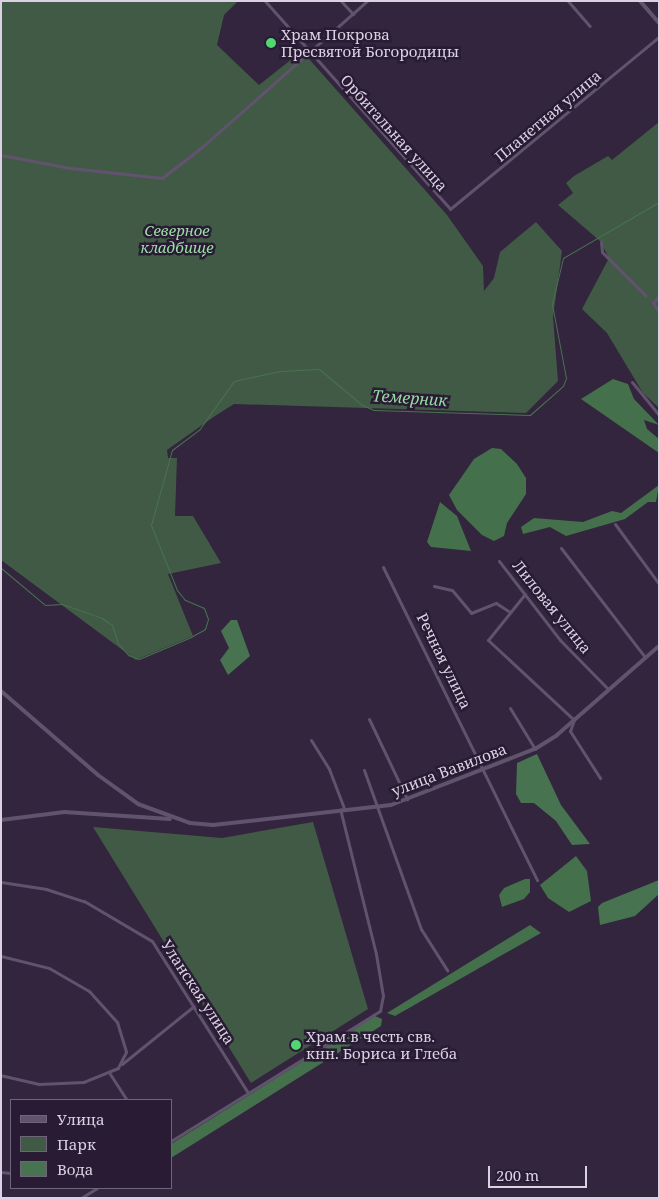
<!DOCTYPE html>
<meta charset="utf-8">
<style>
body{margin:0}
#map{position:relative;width:660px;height:1199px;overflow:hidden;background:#32253d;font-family:"Noto Serif",serif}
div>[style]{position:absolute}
.green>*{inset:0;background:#415a45}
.forest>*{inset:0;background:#45704c}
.water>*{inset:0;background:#487350}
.stream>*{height:1px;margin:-0.5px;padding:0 0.5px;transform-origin:0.5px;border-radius:0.5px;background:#487350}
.minor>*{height:3px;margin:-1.5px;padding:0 1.5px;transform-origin:1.5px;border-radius:1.5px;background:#61536e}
.tertiary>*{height:4px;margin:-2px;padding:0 2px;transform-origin:2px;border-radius:2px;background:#61536e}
.dots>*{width:14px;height:14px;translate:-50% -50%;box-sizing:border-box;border:2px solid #281b33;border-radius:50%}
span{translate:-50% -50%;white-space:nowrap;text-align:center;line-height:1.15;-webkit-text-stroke:5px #281b33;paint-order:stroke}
.poi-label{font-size:15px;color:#dad2e2}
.left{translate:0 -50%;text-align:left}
.street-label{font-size:15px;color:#dad2e2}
.park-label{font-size:15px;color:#9cdfa6;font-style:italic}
.water-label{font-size:16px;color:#96d9a1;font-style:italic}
.frame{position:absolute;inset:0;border:2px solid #dad2e2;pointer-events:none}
.legend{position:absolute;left:10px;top:1099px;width:162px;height:90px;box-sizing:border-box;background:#281b33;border:1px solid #6f6479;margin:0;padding:6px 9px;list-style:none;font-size:15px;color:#dad2e2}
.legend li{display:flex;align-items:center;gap:10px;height:25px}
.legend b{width:25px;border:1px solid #6f6479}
.scale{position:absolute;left:488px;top:1166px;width:99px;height:22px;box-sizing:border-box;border:2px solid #dad2e2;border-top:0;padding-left:6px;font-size:15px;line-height:18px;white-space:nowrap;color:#dad2e2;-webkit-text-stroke:4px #281b33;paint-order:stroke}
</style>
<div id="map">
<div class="green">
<i style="clip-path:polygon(1px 1px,238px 1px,224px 15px,217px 45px,259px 85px,302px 51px,447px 215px,483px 266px,484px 291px,494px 278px,500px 252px,536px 222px,562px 251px,553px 317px,558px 381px,526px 413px,234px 404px,215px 416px,167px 450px,168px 458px,177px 458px,175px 516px,193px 516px,221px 563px,168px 574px,193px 636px,136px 660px,1px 560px)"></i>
<i style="clip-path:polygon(659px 122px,659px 408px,643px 393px,607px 333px,582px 309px,609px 258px,600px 241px,558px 205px,573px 193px,566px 183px,574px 176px,608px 156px,612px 160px)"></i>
<i style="clip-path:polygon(313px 822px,368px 1009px,251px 1083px,93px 827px,222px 838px)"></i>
</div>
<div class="forest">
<i style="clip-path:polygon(613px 379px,628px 384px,634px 399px,659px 425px,644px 420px,647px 429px,659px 439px,659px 453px,581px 399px)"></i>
<i style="clip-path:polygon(492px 448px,501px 449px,517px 464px,526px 478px,526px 494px,507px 523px,504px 536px,494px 541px,482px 535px,457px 510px,449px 495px,474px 459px)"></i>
<i style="clip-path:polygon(659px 485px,656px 502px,648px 502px,625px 519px,566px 536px,550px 527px,523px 534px,521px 527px,534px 518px,583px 522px,612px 511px,621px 513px)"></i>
<i style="clip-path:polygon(440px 502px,457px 516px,471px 551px,431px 547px,427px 542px)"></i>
<i style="clip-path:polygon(576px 856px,587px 871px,591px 901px,569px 912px,548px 898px,540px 885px)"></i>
<i style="clip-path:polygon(525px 879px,530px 879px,530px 892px,524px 899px,502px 907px,499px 895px,504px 888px)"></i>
<i style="clip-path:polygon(530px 925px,541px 933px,395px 1016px,387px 1013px)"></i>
<i style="clip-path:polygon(375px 1016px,382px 1019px,381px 1026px,171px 1158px,171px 1144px)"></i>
</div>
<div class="water">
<i style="clip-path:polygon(231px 620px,237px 620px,250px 656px,228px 675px,220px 660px,229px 648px,221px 631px)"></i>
<i style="clip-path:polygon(537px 754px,561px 805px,590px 844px,572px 845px,556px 821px,534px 803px,521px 803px,516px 794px,517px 763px)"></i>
<i style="clip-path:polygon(659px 880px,659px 894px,635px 916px,600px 925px,598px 907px,602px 903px)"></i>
</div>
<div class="stream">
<i style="left:1px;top:568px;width:57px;rotate:40.1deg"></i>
<i style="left:45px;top:605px;width:17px;rotate:-3deg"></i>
<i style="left:62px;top:604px;width:42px;rotate:19.3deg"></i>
<i style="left:102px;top:618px;width:12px;rotate:35deg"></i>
<i style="left:112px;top:625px;width:19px;rotate:72deg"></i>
<i style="left:118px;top:643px;width:16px;rotate:50deg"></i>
<i style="left:128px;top:655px;width:12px;rotate:20deg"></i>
<i style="left:139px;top:659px;width:54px;rotate:-22.8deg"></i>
<i style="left:189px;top:638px;width:18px;rotate:-29deg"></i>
<i style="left:205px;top:629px;width:10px;rotate:-73deg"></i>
<i style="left:208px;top:619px;width:12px;rotate:-110deg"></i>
<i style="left:204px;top:608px;width:21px;rotate:-157deg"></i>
<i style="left:185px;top:600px;width:13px;rotate:-129deg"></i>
<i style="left:177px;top:590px;width:70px;rotate:-111.8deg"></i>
<i style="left:151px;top:525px;width:78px;rotate:-74.4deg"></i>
<i style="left:172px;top:450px;width:34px;rotate:-37deg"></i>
<i style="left:199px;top:430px;width:60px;rotate:-54.5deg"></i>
<i style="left:234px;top:381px;width:47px;rotate:-12.3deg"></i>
<i style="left:280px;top:371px;width:39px;rotate:-3deg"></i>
<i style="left:319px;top:369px;width:56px;rotate:39.9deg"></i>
<i style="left:362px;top:405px;width:13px;rotate:23deg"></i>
<i style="left:374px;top:410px;width:156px;rotate:1.8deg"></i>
<i style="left:530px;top:415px;width:44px;rotate:-41.3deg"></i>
<i style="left:563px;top:386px;width:9px;rotate:-69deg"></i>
<i style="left:566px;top:378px;width:75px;rotate:-100.7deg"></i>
<i style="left:552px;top:304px;width:47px;rotate:-76.6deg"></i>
<i style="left:563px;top:258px;width:111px;rotate:-30.3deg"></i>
</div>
<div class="minor">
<i style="left:265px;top:1px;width:278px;rotate:48.3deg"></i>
<i style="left:450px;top:209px;width:271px;rotate:-39.5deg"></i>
<i style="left:341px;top:1px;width:18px;rotate:47deg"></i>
<i style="left:568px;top:1px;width:33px;rotate:49deg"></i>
<i style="left:1px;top:155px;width:70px;rotate:10.7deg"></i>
<i style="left:70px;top:168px;width:93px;rotate:6.2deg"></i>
<i style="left:162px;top:178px;width:51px;rotate:-37.8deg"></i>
<i style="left:202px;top:147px;width:220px;rotate:-41.5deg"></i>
<i style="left:601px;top:242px;width:10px;rotate:84deg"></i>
<i style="left:602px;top:252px;width:61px;rotate:45deg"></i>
<i style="left:659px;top:296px;width:9px;rotate:131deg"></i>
<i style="left:653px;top:303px;width:11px;rotate:56deg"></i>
<i style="left:632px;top:382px;width:43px;rotate:50.7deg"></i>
<i style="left:615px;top:524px;width:74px;rotate:53.7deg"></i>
<i style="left:561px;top:548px;width:138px;rotate:52.4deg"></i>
<i style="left:499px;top:561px;width:100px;rotate:52.3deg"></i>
<i style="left:560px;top:640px;width:69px;rotate:45.6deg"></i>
<i style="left:383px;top:567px;width:349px;rotate:63.8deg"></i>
<i style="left:434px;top:586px;width:18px;rotate:13deg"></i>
<i style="left:452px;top:590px;width:30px;rotate:50deg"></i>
<i style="left:471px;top:613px;width:27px;rotate:-22deg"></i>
<i style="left:496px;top:603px;width:17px;rotate:33deg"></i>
<i style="left:525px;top:594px;width:59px;rotate:128.8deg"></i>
<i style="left:488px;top:640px;width:117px;rotate:42.9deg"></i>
<i style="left:574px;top:720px;width:12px;rotate:110deg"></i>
<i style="left:570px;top:731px;width:56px;rotate:57.4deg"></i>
<i style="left:510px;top:708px;width:48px;rotate:58.6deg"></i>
<i style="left:369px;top:719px;width:89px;rotate:64.6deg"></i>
<i style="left:311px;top:740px;width:34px;rotate:58deg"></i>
<i style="left:329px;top:769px;width:42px;rotate:69deg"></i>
<i style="left:364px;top:770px;width:169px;rotate:70.3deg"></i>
<i style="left:421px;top:929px;width:49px;rotate:57.6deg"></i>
<i style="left:1px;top:882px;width:46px;rotate:8.8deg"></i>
<i style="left:46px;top:889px;width:40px;rotate:18deg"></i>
<i style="left:84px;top:901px;width:79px;rotate:30.5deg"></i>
<i style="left:152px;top:941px;width:180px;rotate:57.7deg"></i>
<i style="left:1px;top:956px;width:49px;rotate:14deg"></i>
<i style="left:49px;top:968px;width:46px;rotate:29.9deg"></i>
<i style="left:89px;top:991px;width:42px;rotate:47.9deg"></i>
<i style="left:117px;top:1022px;width:31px;rotate:73deg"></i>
<i style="left:126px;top:1052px;width:18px;rotate:117deg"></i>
<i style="left:118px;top:1068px;width:37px;rotate:158deg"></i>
<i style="left:84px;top:1082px;width:45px;rotate:177.5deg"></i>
<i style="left:39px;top:1084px;width:39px;rotate:-167deg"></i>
<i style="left:122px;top:1064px;width:92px;rotate:-38.9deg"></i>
<i style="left:110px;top:1074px;width:31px;rotate:57deg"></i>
<i style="left:171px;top:1141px;width:246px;rotate:-31.9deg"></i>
<i style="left:380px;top:1011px;width:15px;rotate:-79deg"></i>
<i style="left:383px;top:996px;width:43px;rotate:-99.5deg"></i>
<i style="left:376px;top:954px;width:149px;rotate:-103.9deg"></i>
<i style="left:1px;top:1172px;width:10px;rotate:6deg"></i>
<i style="left:81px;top:1198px;width:19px;rotate:-32deg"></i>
</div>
<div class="tertiary">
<i style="left:640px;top:1px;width:29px;rotate:49deg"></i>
<i style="left:1px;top:691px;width:128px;rotate:40.9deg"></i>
<i style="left:98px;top:775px;width:49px;rotate:35.9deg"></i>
<i style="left:138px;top:804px;width:55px;rotate:20.1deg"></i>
<i style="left:190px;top:823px;width:23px;rotate:5deg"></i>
<i style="left:213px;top:825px;width:179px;rotate:-6.4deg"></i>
<i style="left:391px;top:805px;width:155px;rotate:-21.3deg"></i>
<i style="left:535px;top:749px;width:26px;rotate:-32deg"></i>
<i style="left:557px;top:735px;width:135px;rotate:-41.1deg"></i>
<i style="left:1px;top:820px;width:64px;rotate:-7.2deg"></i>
<i style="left:64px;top:812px;width:106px;rotate:3.8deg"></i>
</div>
<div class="dots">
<i style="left:271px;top:43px;background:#52d673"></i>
<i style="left:296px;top:1045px;background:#52d673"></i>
</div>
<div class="poi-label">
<span class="left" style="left:281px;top:43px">Храм Покрова<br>Пресвятой Богородицы</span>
<span class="left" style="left:306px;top:1045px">Храм в честь свв.<br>кнн. Бориса и Глеба</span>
</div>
<div class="street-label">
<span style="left:548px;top:116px;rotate:-40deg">Планетная улица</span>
<span style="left:394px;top:133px;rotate:48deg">Орбитальная улица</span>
<span style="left:552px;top:607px;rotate:51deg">Лиловая улица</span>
<span style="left:444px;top:661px;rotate:64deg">Речная улица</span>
<span style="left:449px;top:770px;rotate:-21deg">улица Вавилова</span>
<span style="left:198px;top:992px;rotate:57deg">Уланская улица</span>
</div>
<div class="park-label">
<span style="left:177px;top:239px">Северное<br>кладбище</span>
</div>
<div class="water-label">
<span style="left:410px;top:398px;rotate:4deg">Темерник</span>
</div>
<div class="frame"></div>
<ul class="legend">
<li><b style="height:6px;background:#61536e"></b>Улица</li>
<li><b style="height:14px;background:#415a45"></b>Парк</li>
<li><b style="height:14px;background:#487350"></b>Вода</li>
</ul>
<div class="scale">200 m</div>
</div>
